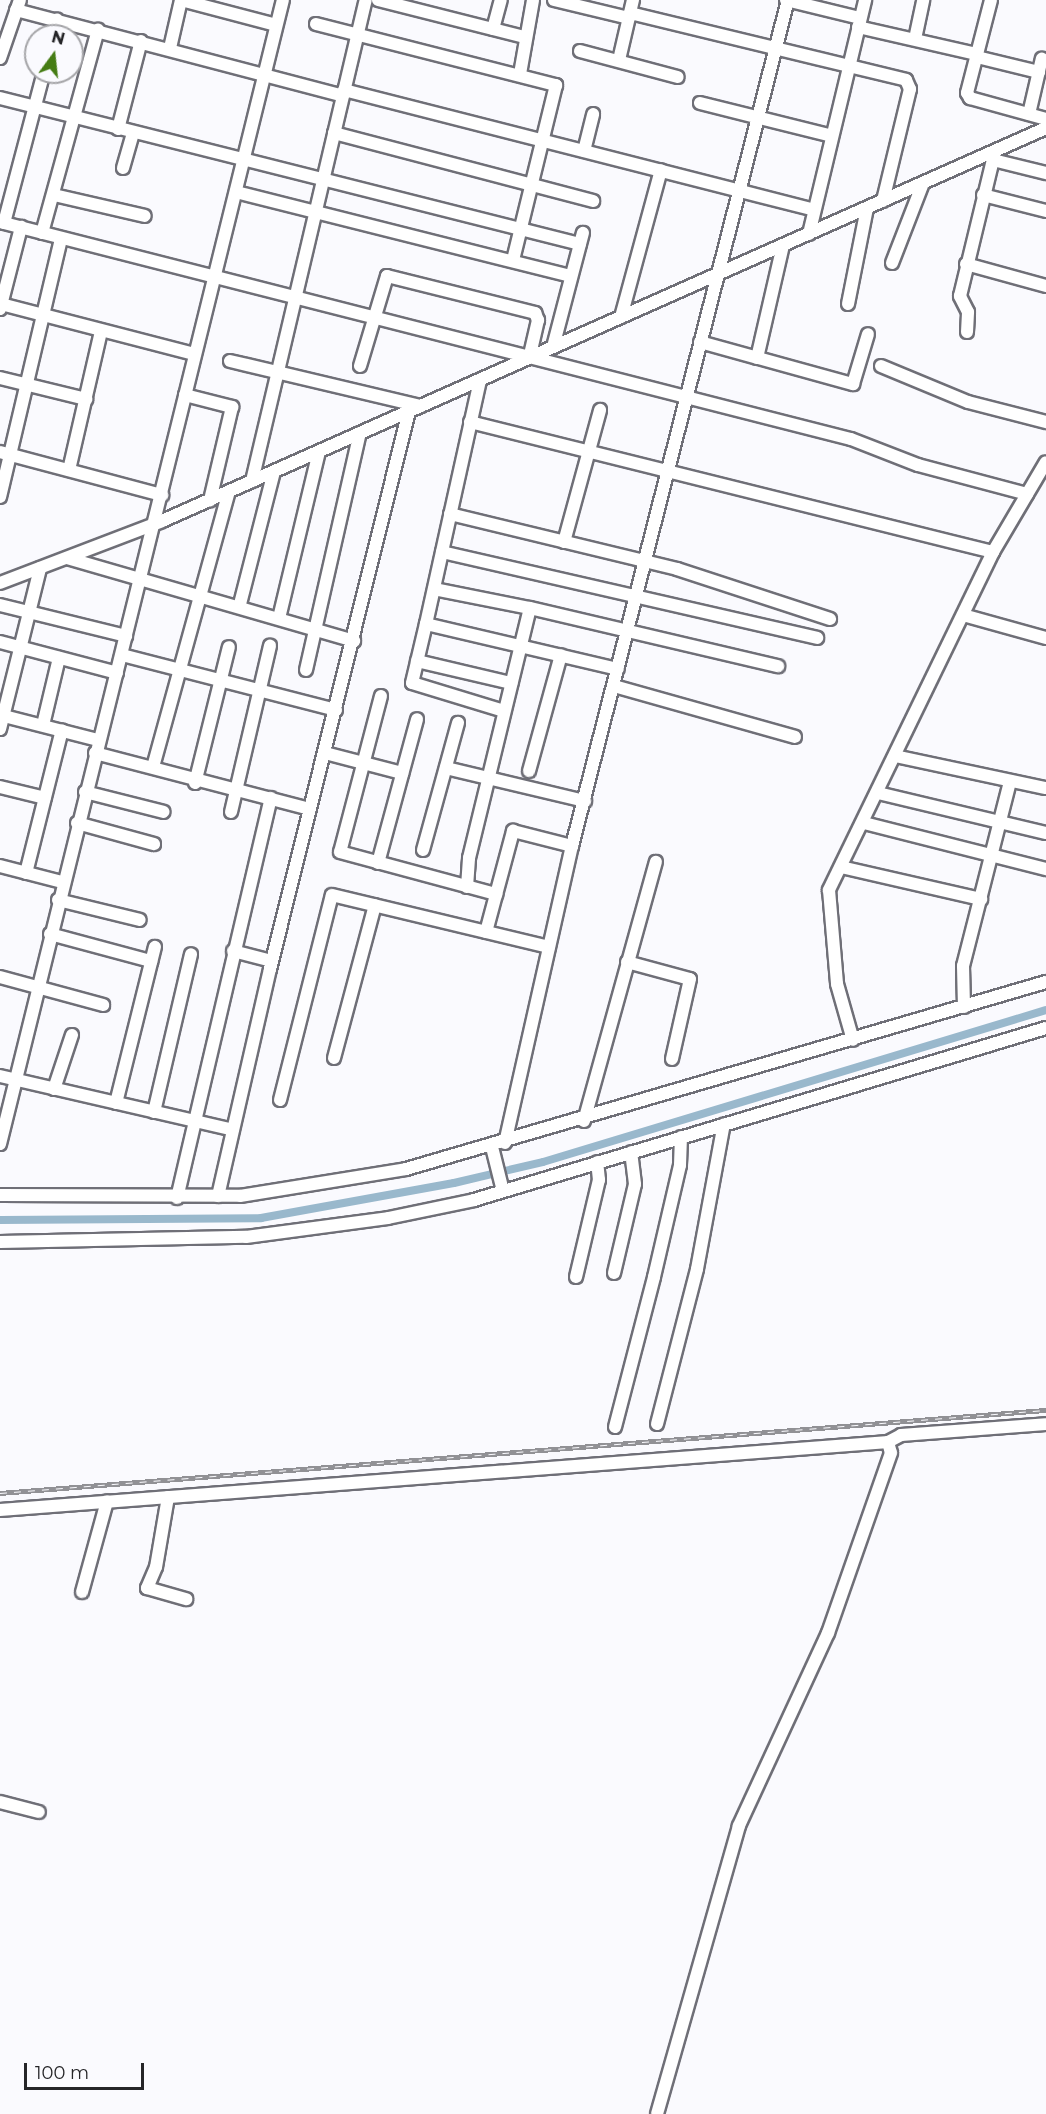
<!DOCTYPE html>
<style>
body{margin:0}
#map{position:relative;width:1046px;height:2114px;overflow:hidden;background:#fafafe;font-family:Montserrat,sans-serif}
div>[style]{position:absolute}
.canal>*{height:8px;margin:-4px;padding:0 4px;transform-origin:4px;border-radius:4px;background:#99b8cc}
.roads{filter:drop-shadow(2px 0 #6f6f77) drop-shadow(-2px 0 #6f6f77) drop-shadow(0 2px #6f6f77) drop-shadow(0 -2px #6f6f77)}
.minor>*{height:12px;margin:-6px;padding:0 6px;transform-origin:6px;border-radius:6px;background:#fff}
.rail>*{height:4.5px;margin-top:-2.25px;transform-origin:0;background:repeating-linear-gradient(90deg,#fafafe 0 7px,#919195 0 14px);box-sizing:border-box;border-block:2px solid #919195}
span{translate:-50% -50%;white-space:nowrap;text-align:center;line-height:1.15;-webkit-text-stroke:4.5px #fafafe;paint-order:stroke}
.north{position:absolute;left:24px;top:24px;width:60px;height:60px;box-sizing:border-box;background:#fafafe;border:2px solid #a5a5a8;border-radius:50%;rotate:15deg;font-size:16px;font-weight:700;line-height:24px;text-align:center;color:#252528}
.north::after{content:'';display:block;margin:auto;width:21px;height:27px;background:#457c13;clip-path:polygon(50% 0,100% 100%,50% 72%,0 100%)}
.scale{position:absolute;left:24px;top:2063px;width:120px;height:27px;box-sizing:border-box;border:3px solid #252528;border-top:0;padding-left:8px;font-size:18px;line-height:21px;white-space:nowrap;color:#252528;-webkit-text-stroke:4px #fafafe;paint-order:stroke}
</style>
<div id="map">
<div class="canal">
<i style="left:0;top:1220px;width:261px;rotate:-0.4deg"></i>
<i style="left:261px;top:1218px;width:196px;rotate:-10.3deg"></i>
<i style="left:454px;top:1183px;width:91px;rotate:-13.3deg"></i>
<i style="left:543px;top:1162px;width:525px;rotate:-16.81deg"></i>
</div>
<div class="roads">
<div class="minor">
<i style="left:181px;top:0;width:98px;rotate:14.7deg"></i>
<i style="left:378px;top:0;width:151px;rotate:14.2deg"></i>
<i style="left:554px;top:0;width:77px;rotate:13.5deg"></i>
<i style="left:786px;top:0;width:76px;rotate:13.7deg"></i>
<i style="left:991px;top:0;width:96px;rotate:104.5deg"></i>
<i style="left:967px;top:93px;width:6px;rotate:59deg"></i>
<i style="left:970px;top:98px;width:79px;rotate:15.4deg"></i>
<i style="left:16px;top:10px;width:338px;rotate:14.7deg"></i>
<i style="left:630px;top:13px;width:284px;rotate:13.6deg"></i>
<i style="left:906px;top:80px;width:10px;rotate:66deg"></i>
<i style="left:910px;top:89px;width:115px;rotate:103.6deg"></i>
<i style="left:316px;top:24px;width:248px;rotate:14.3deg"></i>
<i style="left:556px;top:85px;width:180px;rotate:103.8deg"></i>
<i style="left:858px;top:27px;width:122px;rotate:12.8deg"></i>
<i style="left:493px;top:29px;width:30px;rotate:-75deg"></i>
<i style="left:53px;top:36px;width:17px;rotate:-77deg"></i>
<i style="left:915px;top:39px;width:40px;rotate:-78deg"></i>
<i style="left:170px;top:48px;width:49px;rotate:-77.1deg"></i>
<i style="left:580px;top:51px;width:101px;rotate:14.9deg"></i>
<i style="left:977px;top:57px;width:64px;rotate:13.6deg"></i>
<i style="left:0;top:58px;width:61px;rotate:-71deg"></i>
<i style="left:619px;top:60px;width:62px;rotate:-76.9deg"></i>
<i style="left:520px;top:74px;width:75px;rotate:-80deg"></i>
<i style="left:344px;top:90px;width:485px;rotate:14.3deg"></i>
<i style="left:0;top:98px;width:598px;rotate:14.13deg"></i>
<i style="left:700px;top:103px;width:136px;rotate:14deg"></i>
<i style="left:1029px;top:114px;width:57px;rotate:-76.9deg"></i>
<i style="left:118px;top:129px;width:91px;rotate:-75.4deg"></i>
<i style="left:334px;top:133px;width:268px;rotate:14.7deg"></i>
<i style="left:584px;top:151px;width:38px;rotate:-76deg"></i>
<i style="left:993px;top:160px;width:55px;rotate:13.8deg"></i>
<i style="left:123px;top:168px;width:36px;rotate:-74deg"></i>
<i style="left:236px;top:192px;width:345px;rotate:14.1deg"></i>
<i style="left:54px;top:195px;width:93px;rotate:13deg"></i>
<i style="left:983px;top:195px;width:65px;rotate:14.3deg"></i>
<i style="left:0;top:222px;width:878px;rotate:14.31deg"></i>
<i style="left:851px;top:439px;width:72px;rotate:21.2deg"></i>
<i style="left:918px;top:465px;width:113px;rotate:14.9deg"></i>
<i style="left:4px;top:223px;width:156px;rotate:-75.2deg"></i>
<i style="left:42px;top:233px;width:211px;rotate:-74.6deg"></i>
<i style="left:809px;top:234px;width:241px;rotate:-76.5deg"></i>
<i style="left:892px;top:263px;width:86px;rotate:-68.8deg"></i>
<i style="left:966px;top:264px;width:83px;rotate:15.4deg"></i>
<i style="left:1px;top:304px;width:199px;rotate:14.5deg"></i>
<i style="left:848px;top:304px;width:98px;rotate:-78.8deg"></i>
<i style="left:0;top:309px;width:85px;rotate:-75.6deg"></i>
<i style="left:621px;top:317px;width:152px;rotate:-74.8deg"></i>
<i style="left:967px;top:332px;width:20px;rotate:-87deg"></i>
<i style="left:968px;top:312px;width:18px;rotate:-117deg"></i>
<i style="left:960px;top:296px;width:149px;rotate:-76.4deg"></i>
<i style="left:700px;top:342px;width:159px;rotate:15.4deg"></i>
<i style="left:853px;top:384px;width:52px;rotate:-73.3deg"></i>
<i style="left:553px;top:347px;width:118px;rotate:-75.3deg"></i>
<i style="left:757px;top:358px;width:116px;rotate:-77deg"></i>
<i style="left:230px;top:361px;width:196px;rotate:13.3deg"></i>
<i style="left:360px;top:366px;width:94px;rotate:-73.3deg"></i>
<i style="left:387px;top:276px;width:153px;rotate:14deg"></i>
<i style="left:535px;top:313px;width:8px;rotate:67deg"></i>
<i style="left:538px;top:320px;width:36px;rotate:103deg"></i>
<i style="left:881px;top:366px;width:94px;rotate:22.5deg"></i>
<i style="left:968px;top:402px;width:81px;rotate:14.4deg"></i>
<i style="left:0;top:378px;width:89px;rotate:13.7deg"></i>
<i style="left:185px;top:395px;width:49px;rotate:14.3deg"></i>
<i style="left:232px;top:407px;width:96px;rotate:103.3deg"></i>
<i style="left:470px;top:422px;width:539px;rotate:13.96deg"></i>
<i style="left:993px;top:552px;width:376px;rotate:115.9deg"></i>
<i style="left:829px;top:890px;width:94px;rotate:85.1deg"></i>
<i style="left:837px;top:984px;width:58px;rotate:74.1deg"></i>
<i style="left:0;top:452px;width:168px;rotate:14.9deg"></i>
<i style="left:69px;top:470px;width:143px;rotate:-77deg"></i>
<i style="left:252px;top:481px;width:494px;rotate:-76.7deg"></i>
<i style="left:0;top:497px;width:266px;rotate:-76.7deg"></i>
<i style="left:450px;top:514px;width:234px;rotate:13.6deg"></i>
<i style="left:677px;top:569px;width:161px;rotate:18.1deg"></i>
<i style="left:564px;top:542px;width:137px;rotate:-74.7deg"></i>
<i style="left:442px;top:552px;width:385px;rotate:12.9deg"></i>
<i style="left:993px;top:552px;width:104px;rotate:-59.5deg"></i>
<i style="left:67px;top:558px;width:299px;rotate:16.1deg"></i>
<i style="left:0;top:583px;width:173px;rotate:-20.9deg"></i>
<i style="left:162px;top:521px;width:967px;rotate:-23.97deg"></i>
<i style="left:434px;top:589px;width:98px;rotate:11.2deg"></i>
<i style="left:240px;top:604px;width:136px;rotate:-75.6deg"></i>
<i style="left:0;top:605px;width:130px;rotate:13.8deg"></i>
<i style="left:280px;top:614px;width:167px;rotate:-76.5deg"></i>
<i style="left:963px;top:615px;width:86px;rotate:15.5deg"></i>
<i style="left:426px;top:624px;width:250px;rotate:-77.5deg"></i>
<i style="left:0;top:642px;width:121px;rotate:14.8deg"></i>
<i style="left:122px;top:655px;width:221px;rotate:14.4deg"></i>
<i style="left:417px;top:661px;width:97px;rotate:13.2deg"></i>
<i style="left:306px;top:670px;width:243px;rotate:-77.2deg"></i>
<i style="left:614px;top:686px;width:188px;rotate:15.7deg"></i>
<i style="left:381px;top:696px;width:161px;rotate:104.7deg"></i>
<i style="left:340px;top:852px;width:162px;rotate:15.1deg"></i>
<i style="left:504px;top:711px;width:96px;rotate:-163.1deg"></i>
<i style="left:412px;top:683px;width:61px;rotate:-76.7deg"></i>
<i style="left:426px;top:624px;width:197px;rotate:13.2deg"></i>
<i style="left:0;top:715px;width:101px;rotate:14.3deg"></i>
<i style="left:43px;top:725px;width:69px;rotate:-76.6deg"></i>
<i style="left:0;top:729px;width:166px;rotate:-76deg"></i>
<i style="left:95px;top:753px;width:222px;rotate:14.6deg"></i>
<i style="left:325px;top:753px;width:80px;rotate:14.6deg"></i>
<i style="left:895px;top:756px;width:154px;rotate:12deg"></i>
<i style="left:153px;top:767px;width:286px;rotate:-74.6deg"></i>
<i style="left:446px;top:768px;width:143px;rotate:13.4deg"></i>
<i style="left:529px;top:771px;width:120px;rotate:-74.6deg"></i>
<i style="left:195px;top:783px;width:140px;rotate:-76deg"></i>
<i style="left:0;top:787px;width:46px;rotate:13.7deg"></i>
<i style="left:85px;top:792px;width:81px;rotate:14.2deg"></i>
<i style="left:878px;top:793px;width:173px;rotate:13.4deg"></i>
<i style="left:231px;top:812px;width:171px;rotate:-76.8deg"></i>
<i style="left:77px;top:823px;width:80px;rotate:15.3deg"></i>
<i style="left:864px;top:823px;width:188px;rotate:14.2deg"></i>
<i style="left:423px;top:850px;width:132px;rotate:-74.6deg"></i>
<i style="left:378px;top:863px;width:149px;rotate:-74.8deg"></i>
<i style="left:0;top:866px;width:64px;rotate:14.5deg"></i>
<i style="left:841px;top:867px;width:144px;rotate:12.9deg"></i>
<i style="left:26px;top:873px;width:147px;rotate:-75.9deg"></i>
<i style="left:467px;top:887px;width:29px;rotate:-86deg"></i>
<i style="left:469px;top:858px;width:257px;rotate:-76.3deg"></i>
<i style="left:530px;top:608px;width:255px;rotate:13.2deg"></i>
<i style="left:58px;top:900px;width:84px;rotate:13.7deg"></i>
<i style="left:486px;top:932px;width:105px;rotate:-75deg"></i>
<i style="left:513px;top:831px;width:61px;rotate:14.3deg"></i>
<i style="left:50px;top:934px;width:105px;rotate:15deg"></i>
<i style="left:233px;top:951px;width:40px;rotate:14.4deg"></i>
<i style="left:627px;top:962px;width:65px;rotate:15.1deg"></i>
<i style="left:690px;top:979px;width:82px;rotate:102.7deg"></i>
<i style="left:0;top:977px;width:107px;rotate:15.2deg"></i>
<i style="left:964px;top:1007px;width:41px;rotate:-91.4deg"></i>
<i style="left:963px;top:966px;width:191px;rotate:-75.7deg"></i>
<i style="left:334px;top:1058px;width:158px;rotate:-75deg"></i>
<i style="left:0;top:1076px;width:239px;rotate:13deg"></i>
<i style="left:54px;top:1089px;width:57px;rotate:-71.6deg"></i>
<i style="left:280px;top:1100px;width:211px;rotate:-75.8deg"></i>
<i style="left:332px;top:895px;width:223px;rotate:13.5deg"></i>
<i style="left:116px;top:1103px;width:161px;rotate:-76deg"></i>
<i style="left:154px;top:1112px;width:162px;rotate:-76.8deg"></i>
<i style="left:584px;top:1121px;width:269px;rotate:-74.5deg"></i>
<i style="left:505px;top:1143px;width:304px;rotate:-77.3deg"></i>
<i style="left:572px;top:846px;width:873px;rotate:-75.68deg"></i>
<i style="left:0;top:1144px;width:1178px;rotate:-76.11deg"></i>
<i style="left:492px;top:1147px;width:45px;rotate:76deg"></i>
<i style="left:0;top:1195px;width:240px;rotate:0.2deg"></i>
<i style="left:240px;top:1196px;width:168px;rotate:-9.2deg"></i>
<i style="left:406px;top:1169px;width:667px;rotate:-16.29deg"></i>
<i style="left:218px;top:1196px;width:233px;rotate:-77.1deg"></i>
<i style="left:270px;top:969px;width:575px;rotate:-76.01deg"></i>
<i style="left:177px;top:1198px;width:411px;rotate:-76.8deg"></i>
<i style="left:0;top:1242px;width:246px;rotate:-1.2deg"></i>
<i style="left:246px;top:1237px;width:143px;rotate:-7.6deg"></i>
<i style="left:388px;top:1218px;width:88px;rotate:-11.8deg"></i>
<i style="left:474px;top:1200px;width:597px;rotate:-16.74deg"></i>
<i style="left:614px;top:1273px;width:91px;rotate:-76.7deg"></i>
<i style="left:635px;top:1184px;width:32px;rotate:-97deg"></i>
<i style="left:576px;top:1277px;width:100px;rotate:-76.7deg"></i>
<i style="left:599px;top:1180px;width:18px;rotate:-96deg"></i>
<i style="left:657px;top:1424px;width:160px;rotate:-75.5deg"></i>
<i style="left:697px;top:1269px;width:147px;rotate:-79.5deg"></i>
<i style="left:615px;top:1427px;width:155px;rotate:-75.4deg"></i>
<i style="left:654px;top:1277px;width:115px;rotate:-76.9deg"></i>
<i style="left:680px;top:1165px;width:28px;rotate:-88deg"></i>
<i style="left:888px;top:1442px;width:15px;rotate:-28deg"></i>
<i style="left:901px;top:1435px;width:145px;rotate:-4.3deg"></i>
<i style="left:168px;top:1497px;width:71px;rotate:99.7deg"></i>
<i style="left:156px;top:1567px;width:23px;rotate:113deg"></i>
<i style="left:147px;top:1588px;width:41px;rotate:15.8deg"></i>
<i style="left:0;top:1510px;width:891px;rotate:-4.38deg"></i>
<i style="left:888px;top:1442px;width:11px;rotate:75deg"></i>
<i style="left:891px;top:1453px;width:191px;rotate:109.3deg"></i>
<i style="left:828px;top:1633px;width:213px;rotate:114.8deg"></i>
<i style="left:739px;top:1826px;width:299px;rotate:105.9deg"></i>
<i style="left:82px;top:1592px;width:94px;rotate:-74.6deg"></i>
<i style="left:0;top:1802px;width:40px;rotate:14.4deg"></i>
</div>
</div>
<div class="rail">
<i style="left:0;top:1493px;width:1049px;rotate:-4.54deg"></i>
</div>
<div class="north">N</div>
<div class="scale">100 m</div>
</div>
